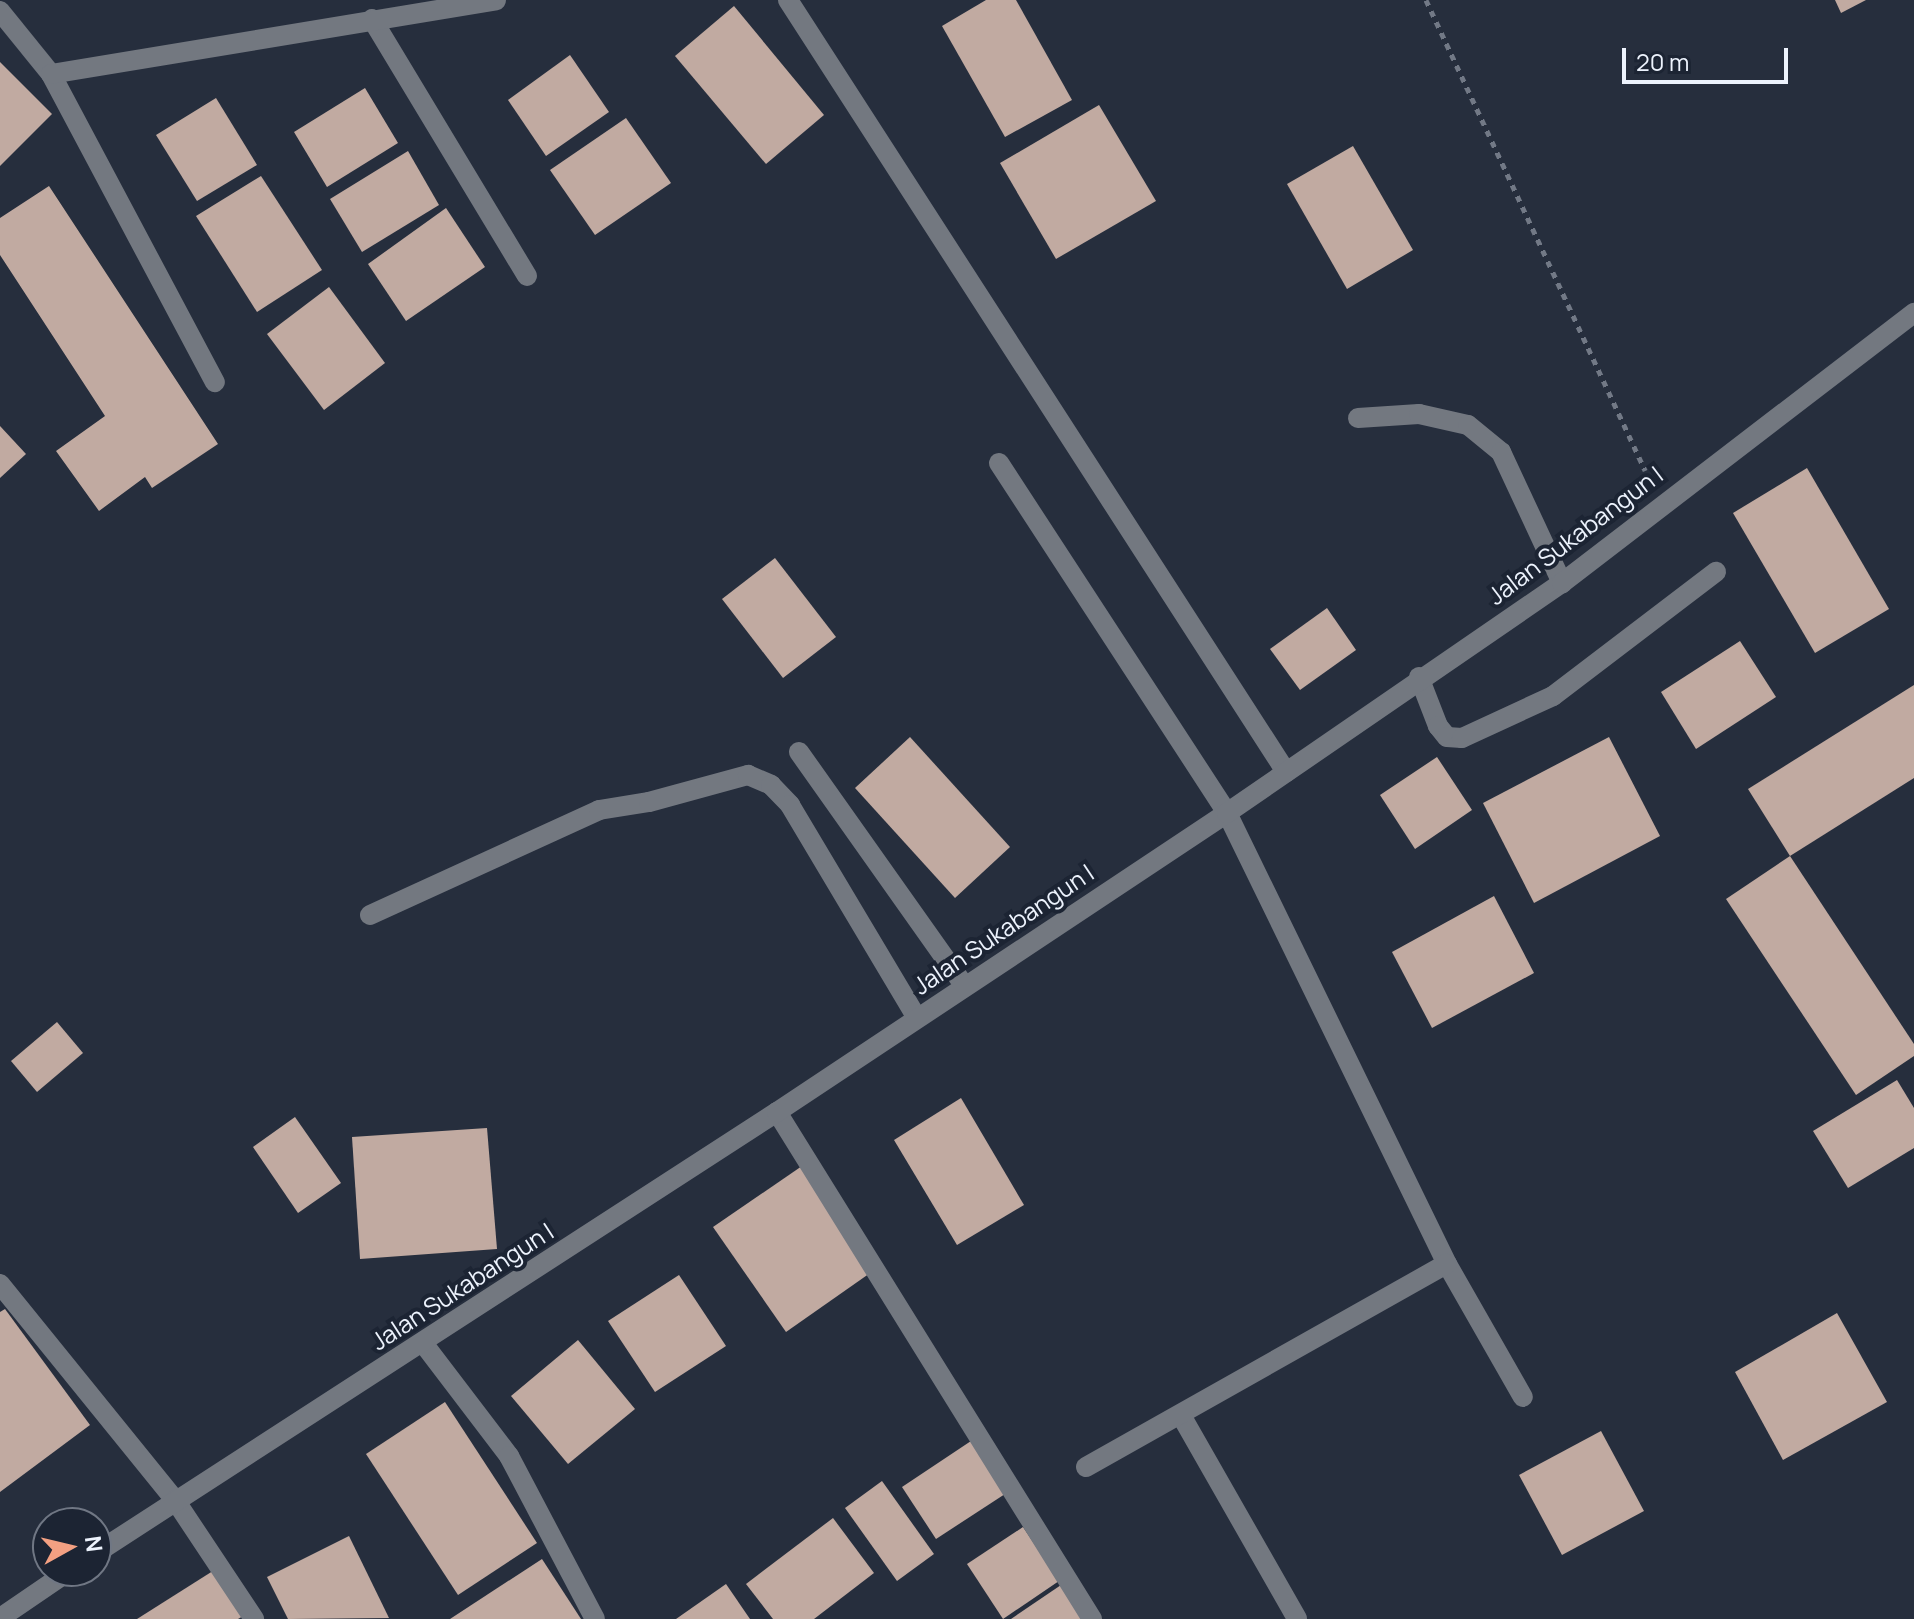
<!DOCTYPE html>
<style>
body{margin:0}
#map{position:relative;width:1914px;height:1619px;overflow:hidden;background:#262e3d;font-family:Manrope,sans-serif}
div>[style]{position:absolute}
.building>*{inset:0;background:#c1aaa1}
.path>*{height:5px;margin-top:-2.5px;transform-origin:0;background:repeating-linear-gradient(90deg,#727986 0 6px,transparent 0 12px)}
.minor>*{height:20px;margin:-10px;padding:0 10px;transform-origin:10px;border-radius:10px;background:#737880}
span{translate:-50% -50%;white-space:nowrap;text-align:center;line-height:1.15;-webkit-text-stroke:8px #1c2433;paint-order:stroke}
.street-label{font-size:24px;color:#edf3fd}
.north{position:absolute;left:32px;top:1507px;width:80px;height:80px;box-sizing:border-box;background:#1c2433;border:2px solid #707784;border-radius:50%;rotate:82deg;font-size:22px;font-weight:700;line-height:32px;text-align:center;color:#edf3fd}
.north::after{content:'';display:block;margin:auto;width:28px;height:36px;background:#f3a082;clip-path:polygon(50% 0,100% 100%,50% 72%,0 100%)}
.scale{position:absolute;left:1622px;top:48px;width:166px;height:36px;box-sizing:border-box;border:4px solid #edf3fd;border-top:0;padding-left:10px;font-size:24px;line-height:28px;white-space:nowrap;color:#edf3fd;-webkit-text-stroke:6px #1c2433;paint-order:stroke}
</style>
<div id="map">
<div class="building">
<i style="clip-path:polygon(986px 0,1016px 0,1072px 100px,1005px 137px,942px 26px)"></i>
<i style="clip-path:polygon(1835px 0,1866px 0,1841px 13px)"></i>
<i style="clip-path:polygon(734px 6px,824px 115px,766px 164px,675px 56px)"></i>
<i style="clip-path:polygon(570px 55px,609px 112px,546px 156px,508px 100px)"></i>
<i style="clip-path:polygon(0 62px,52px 114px,0 166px)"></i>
<i style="clip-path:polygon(365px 88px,398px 143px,327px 187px,294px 132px)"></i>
<i style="clip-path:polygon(216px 98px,257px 165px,197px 201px,156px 135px)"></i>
<i style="clip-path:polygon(1099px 105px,1156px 201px,1056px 259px,1000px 163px)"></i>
<i style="clip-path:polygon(626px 118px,671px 183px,595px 235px,550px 170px)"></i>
<i style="clip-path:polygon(1353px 146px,1413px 250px,1347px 289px,1287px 184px)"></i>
<i style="clip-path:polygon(408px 151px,439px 205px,362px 252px,330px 199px)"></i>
<i style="clip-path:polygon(261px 176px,322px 270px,257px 312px,196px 216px)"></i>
<i style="clip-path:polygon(49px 186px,218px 444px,152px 488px,145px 477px,99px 511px,56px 451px,105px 416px,0 255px,0 218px)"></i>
<i style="clip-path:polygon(446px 208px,485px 267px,406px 321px,368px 264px)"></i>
<i style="clip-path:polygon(329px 287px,385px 363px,324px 410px,267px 334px)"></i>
<i style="clip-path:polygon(0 426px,26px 454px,0 478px)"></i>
<i style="clip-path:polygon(1807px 468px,1889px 609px,1815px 653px,1733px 513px)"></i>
<i style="clip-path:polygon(775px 558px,836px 637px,783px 678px,722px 599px)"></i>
<i style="clip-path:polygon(1327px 608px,1356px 650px,1300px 690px,1270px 649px)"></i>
<i style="clip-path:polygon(1740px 641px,1776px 697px,1696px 749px,1661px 692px)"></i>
<i style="clip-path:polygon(1914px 685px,1914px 778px,1790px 856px,1748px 789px)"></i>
<i style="clip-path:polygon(910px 737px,1010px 847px,955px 898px,855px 788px)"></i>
<i style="clip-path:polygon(1609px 737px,1660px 836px,1534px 903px,1483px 803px)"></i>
<i style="clip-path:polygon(1437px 757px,1472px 810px,1415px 849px,1380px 795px)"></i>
<i style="clip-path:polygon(1790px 856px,1914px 1044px,1914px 1056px,1856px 1095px,1726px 899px)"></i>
<i style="clip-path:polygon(1494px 896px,1534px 973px,1432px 1028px,1392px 952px)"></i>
<i style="clip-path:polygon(57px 1022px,83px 1053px,37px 1092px,11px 1061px)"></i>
<i style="clip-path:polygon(1897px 1080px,1914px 1108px,1914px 1148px,1848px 1188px,1813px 1131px)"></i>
<i style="clip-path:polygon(961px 1098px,1024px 1205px,957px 1245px,894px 1140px)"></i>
<i style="clip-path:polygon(295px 1117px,341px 1183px,298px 1213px,253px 1147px)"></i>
<i style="clip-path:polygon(487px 1128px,497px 1249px,360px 1259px,352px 1137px)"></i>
<i style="clip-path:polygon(802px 1166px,873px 1271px,786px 1332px,713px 1227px)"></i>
<i style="clip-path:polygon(679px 1275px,726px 1346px,655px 1392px,608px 1321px)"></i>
<i style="clip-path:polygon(5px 1309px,90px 1425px,0 1492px,0 1312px)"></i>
<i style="clip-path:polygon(1837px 1313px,1887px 1402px,1783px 1460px,1735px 1372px)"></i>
<i style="clip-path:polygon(578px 1340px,635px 1409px,568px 1464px,511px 1396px)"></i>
<i style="clip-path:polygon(445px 1402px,537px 1543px,458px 1595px,366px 1454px)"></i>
<i style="clip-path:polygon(1601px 1431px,1644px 1511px,1562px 1555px,1519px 1475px)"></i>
<i style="clip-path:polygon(971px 1441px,1005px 1494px,936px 1539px,902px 1487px)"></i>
<i style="clip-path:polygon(882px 1481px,934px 1554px,897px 1581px,845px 1508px)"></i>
<i style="clip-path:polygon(833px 1518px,874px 1573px,814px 1619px,773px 1619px,746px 1584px)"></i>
<i style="clip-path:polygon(1023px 1527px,1059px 1581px,1003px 1619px,967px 1564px)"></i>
<i style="clip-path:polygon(349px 1536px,389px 1618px,288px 1619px,267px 1577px)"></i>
<i style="clip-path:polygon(542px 1559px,581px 1619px,450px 1619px)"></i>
<i style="clip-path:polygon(216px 1569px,245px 1615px,238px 1619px,137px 1619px)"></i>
<i style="clip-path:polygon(726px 1584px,750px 1619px,676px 1619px)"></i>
<i style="clip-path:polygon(1061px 1585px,1084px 1619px,1011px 1619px)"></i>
</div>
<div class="path">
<i style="left:1426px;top:0;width:519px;rotate:65.02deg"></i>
</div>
<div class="minor">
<i style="left:788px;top:0;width:919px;rotate:57.17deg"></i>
<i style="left:0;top:11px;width:81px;rotate:51deg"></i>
<i style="left:51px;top:74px;width:349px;rotate:62deg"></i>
<i style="left:372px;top:19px;width:300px;rotate:58.9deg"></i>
<i style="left:51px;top:74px;width:451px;rotate:-9.4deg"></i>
<i style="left:1358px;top:418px;width:61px;rotate:-3.8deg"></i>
<i style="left:1419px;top:414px;width:50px;rotate:12.7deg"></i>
<i style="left:1468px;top:425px;width:43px;rotate:39.3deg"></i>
<i style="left:1501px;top:452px;width:145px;rotate:65deg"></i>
<i style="left:999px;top:463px;width:418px;rotate:56.9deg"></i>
<i style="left:1227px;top:813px;width:502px;rotate:64deg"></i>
<i style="left:1447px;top:1264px;width:153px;rotate:60.3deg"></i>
<i style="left:1419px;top:677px;width:53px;rotate:68.8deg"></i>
<i style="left:1438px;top:726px;width:14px;rotate:51deg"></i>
<i style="left:1447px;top:737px;width:15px;rotate:4deg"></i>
<i style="left:1462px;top:738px;width:100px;rotate:-24.8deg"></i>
<i style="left:1553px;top:696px;width:205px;rotate:-37.3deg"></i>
<i style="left:799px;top:752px;width:286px;rotate:54.7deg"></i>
<i style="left:370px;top:915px;width:252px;rotate:-24.6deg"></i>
<i style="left:599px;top:810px;width:51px;rotate:-9.1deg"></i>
<i style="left:649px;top:802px;width:103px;rotate:-15.3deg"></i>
<i style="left:748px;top:775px;width:25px;rotate:23deg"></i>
<i style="left:771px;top:785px;width:28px;rotate:46deg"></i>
<i style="left:790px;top:805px;width:248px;rotate:59.2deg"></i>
<i style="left:777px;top:1112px;width:597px;rotate:58.15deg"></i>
<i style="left:0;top:1284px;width:278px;rotate:51deg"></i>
<i style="left:175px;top:1500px;width:143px;rotate:56.4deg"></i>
<i style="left:423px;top:1343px;width:142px;rotate:52.7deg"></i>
<i style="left:509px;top:1456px;width:184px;rotate:62.2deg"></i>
<i style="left:1182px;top:1417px;width:232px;rotate:60.3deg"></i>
<i style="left:1086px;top:1467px;width:414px;rotate:-29.4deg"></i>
<i style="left:96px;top:1553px;width:811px;rotate:-32.93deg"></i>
<i style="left:777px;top:1112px;width:540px;rotate:-33.6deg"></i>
<i style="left:1227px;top:813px;width:406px;rotate:-34.5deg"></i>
<i style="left:1562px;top:583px;width:444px;rotate:-37.5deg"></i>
<i style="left:0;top:1618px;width:83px;rotate:-34.3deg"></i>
</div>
<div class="street-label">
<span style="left:1575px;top:535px;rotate:-37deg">Jalan Sukabangun I</span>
<span style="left:1003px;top:929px;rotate:-34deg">Jalan Sukabangun I</span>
<span style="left:462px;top:1286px;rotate:-33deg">Jalan Sukabangun I</span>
</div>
<div class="north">N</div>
<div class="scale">20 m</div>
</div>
